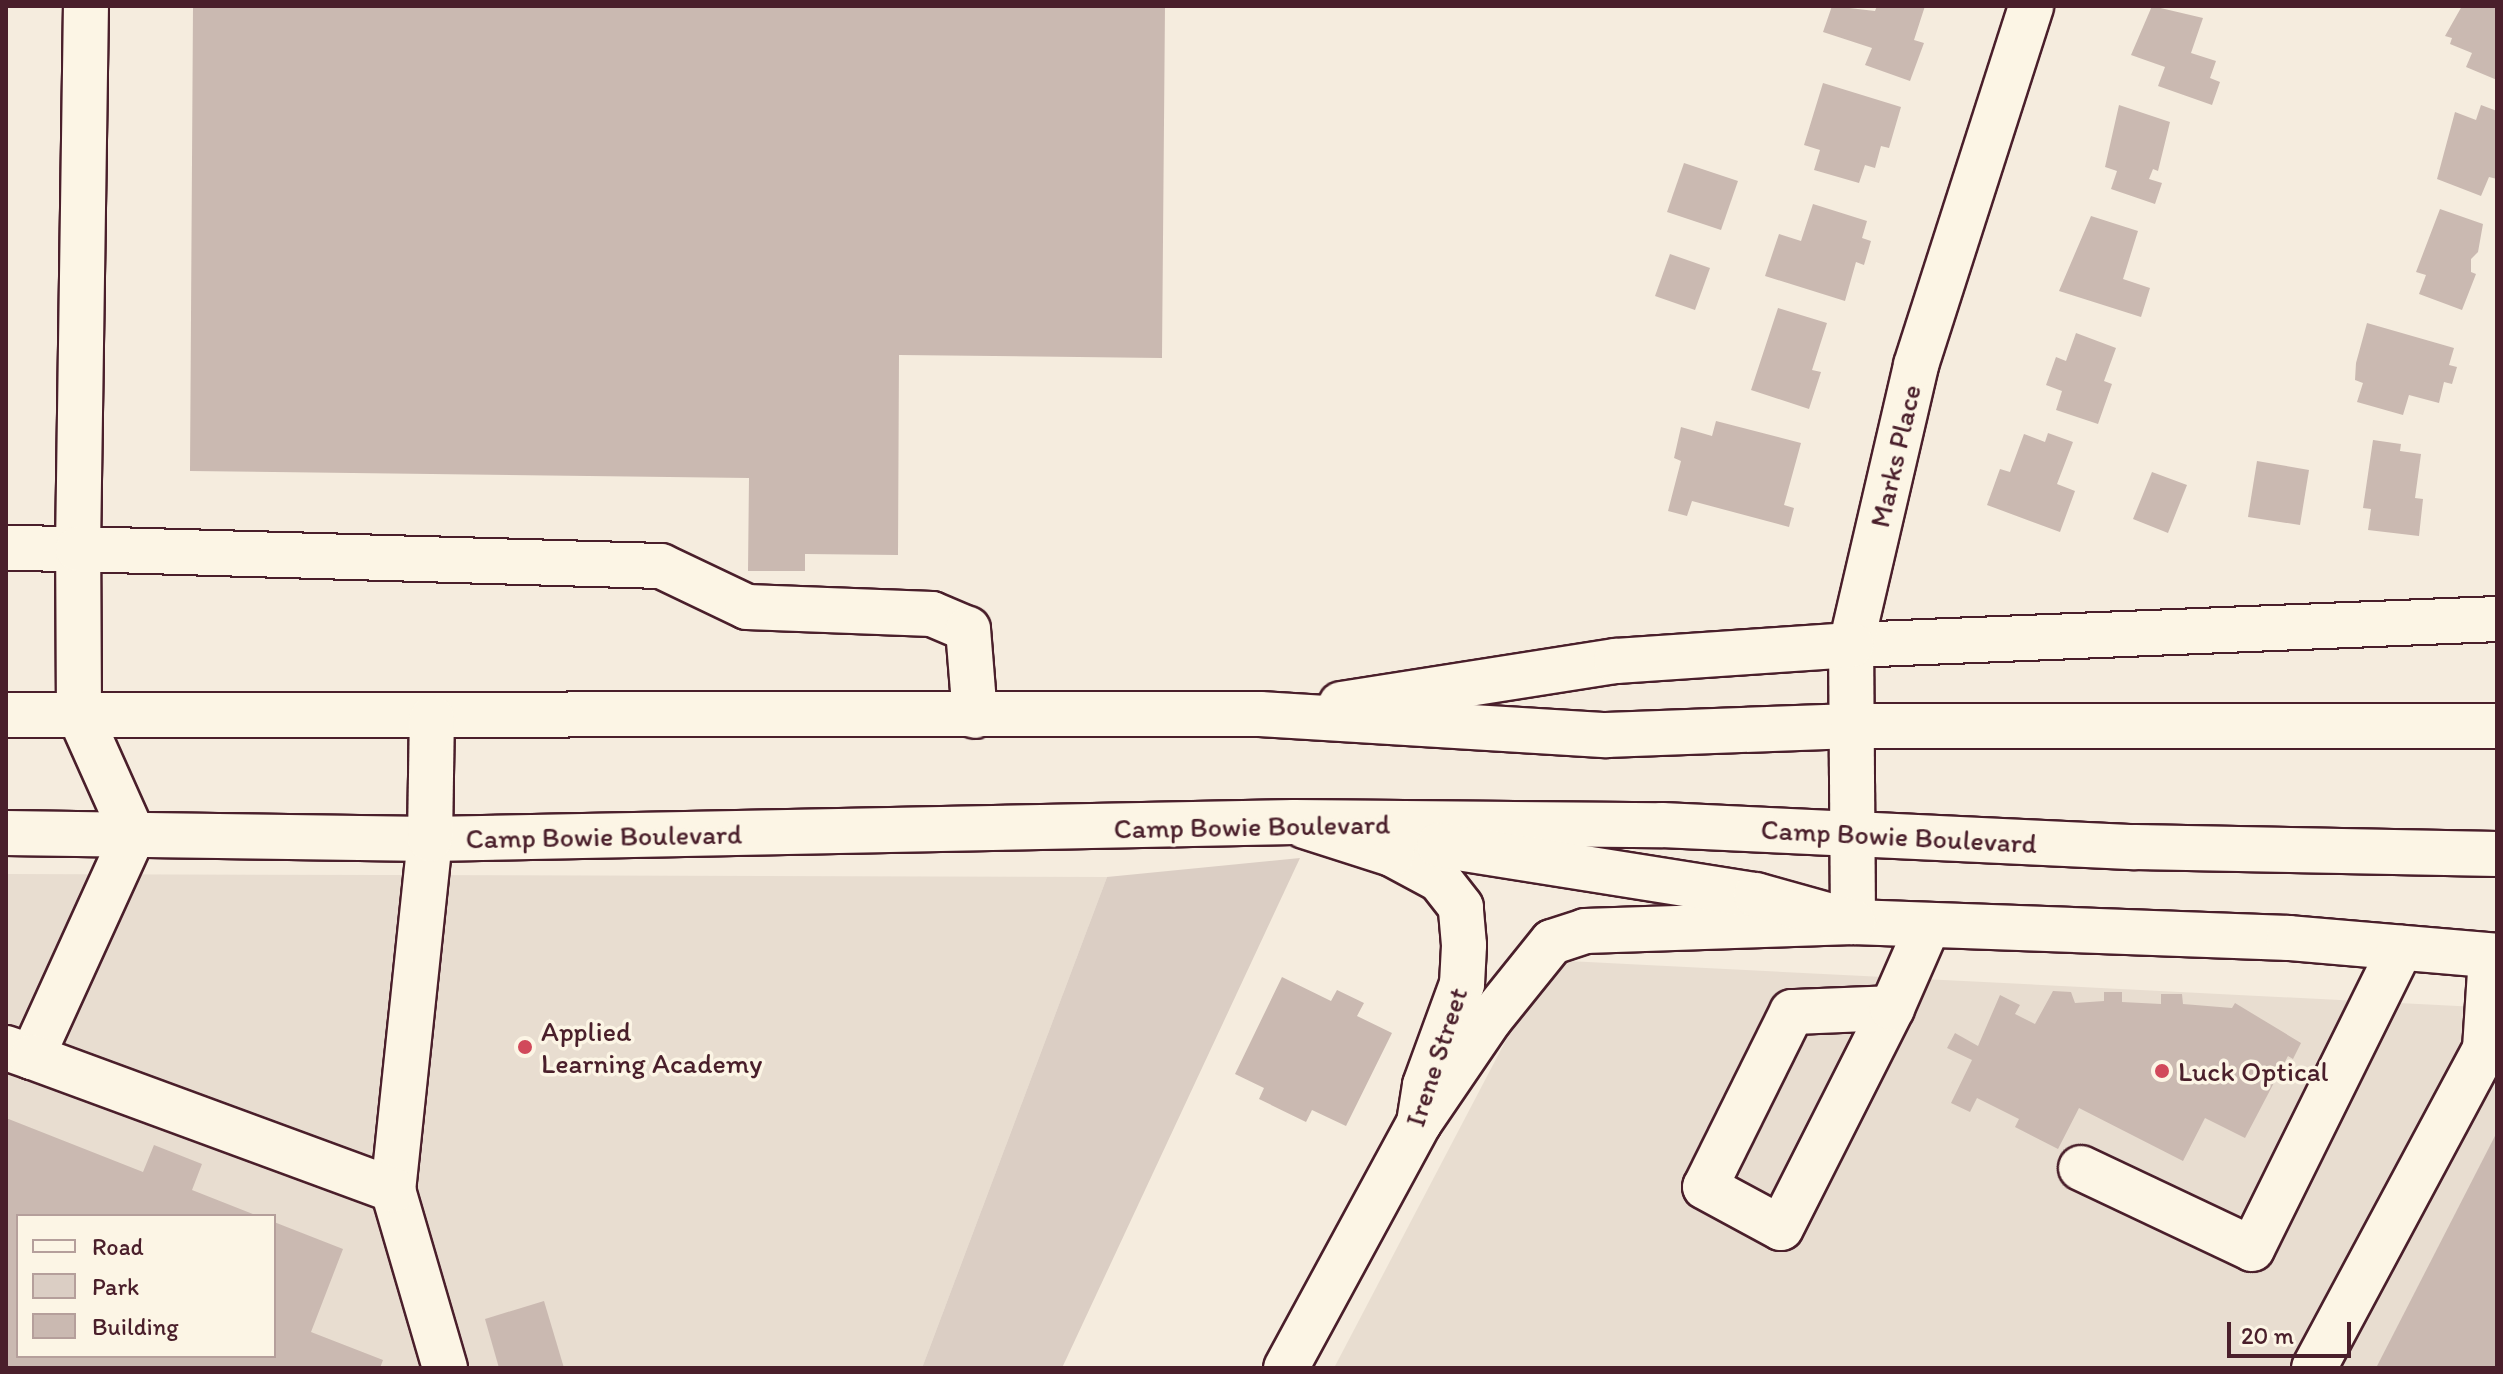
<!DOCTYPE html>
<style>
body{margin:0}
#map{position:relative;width:2503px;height:1374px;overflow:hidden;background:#f5ecde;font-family:Itim,sans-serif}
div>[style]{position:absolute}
.built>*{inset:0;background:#e8ddd0}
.green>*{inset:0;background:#dbcec4}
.building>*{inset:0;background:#cab9b1}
.roads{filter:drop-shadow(2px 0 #4a1f2b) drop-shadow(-2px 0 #4a1f2b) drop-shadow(0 2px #4a1f2b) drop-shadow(0 -2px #4a1f2b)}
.minor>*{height:44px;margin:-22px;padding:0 22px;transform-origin:22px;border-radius:22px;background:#fcf5e5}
.major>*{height:44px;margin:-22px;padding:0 22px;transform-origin:22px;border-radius:22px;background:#fcf5e5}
.dots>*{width:22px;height:22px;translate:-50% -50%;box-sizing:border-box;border:4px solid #fcf5e5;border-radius:50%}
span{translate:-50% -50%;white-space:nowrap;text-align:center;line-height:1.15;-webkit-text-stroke:7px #fcf5e5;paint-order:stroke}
.street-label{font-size:28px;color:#4a1f2b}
.poi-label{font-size:28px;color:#4a1f2b}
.left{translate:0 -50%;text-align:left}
.frame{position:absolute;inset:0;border:8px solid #4a1f2b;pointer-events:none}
.legend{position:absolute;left:16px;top:1214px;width:260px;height:144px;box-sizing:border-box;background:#fcf5e5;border:2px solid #b59f9b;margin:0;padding:10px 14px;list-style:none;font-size:24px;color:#4a1f2b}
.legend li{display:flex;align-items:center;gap:16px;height:40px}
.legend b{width:40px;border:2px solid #b59f9b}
.scale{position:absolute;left:2227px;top:1322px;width:124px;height:36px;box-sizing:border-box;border:4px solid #4a1f2b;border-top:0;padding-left:10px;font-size:24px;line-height:28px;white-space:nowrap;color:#4a1f2b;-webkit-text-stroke:6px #fcf5e5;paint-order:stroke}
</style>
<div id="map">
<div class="built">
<i style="clip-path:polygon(evenodd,6px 874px,1107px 877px,922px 1368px,6px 1368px,6px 874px,18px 1216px,274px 1216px,274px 1356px,18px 1356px,18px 1216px)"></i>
<i style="clip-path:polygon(1548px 960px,2497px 1008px,2497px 1368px,1334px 1368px)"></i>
</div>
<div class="green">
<i style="clip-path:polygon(1300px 858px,1062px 1368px,922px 1368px,1107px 877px)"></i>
</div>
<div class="building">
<i style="clip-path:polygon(193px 6px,1165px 6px,1162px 358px,899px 355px,898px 555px,805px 554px,805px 571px,748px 571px,749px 478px,190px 471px)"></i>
<i style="clip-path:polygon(1832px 6px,1875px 11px,1877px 6px,1925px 6px,1914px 40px,1924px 43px,1910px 81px,1865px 65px,1872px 48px,1823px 32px)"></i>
<i style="clip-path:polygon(2152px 6px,2203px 18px,2191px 53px,2216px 61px,2210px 78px,2220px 82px,2212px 105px,2158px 86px,2165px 67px,2131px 55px)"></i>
<i style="clip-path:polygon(2462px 6px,2497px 6px,2497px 80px,2466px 67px,2472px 53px,2450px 44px,2452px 38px,2445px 36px)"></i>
<i style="clip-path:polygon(1823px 83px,1901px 107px,1889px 148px,1881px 146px,1875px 168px,1865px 165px,1859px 183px,1814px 170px,1820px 150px,1804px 145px)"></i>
<i style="clip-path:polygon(2119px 105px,2170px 122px,2158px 171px,2153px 169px,2149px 179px,2162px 183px,2155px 204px,2111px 189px,2117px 171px,2105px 167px)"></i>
<i style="clip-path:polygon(2481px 105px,2497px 111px,2497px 179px,2489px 177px,2481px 196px,2437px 179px,2455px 112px,2476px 120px)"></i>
<i style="clip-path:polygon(1684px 163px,1738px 181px,1721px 230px,1667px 212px)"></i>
<i style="clip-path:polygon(1813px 204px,1867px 221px,1862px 238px,1871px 241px,1864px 265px,1856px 262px,1845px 301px,1765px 276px,1779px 234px,1801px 241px)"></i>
<i style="clip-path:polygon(2440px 209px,2483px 224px,2478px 252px,2471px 259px,2471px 272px,2476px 274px,2462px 310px,2419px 294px,2426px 275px,2416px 272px)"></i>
<i style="clip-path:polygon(2091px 216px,2138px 231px,2123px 279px,2150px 288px,2141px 317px,2059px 291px)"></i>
<i style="clip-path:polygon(1670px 254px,1710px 268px,1695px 310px,1655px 296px)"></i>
<i style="clip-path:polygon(1778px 308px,1827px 323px,1812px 370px,1821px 372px,1809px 409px,1751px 390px)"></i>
<i style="clip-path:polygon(2367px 323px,2454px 348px,2449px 365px,2457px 367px,2452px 384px,2444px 382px,2439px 403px,2409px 395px,2403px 415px,2357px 402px,2363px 383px,2355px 380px,2356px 363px)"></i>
<i style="clip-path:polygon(2076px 333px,2116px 348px,2104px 381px,2112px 384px,2098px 424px,2056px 410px,2062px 391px,2046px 385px,2056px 357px,2066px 361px)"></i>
<i style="clip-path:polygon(1716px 421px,1801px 443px,1784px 505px,1794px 508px,1789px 527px,1692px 501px,1687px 516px,1668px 511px,1681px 461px,1674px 458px,1681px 427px,1712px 436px)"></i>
<i style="clip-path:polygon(2048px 433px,2073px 442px,2057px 484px,2075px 491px,2060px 532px,1987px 505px,2000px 469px,2010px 472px,2024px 434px,2045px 442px)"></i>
<i style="clip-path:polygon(2373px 440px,2401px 444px,2400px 451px,2421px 454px,2415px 498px,2423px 499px,2419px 536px,2368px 530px,2371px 509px,2363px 508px)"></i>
<i style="clip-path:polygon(2257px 461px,2309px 470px,2300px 525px,2248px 517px)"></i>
<i style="clip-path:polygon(2152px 472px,2187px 485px,2168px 533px,2133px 519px)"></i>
<i style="clip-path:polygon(1282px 977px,1331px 1001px,1337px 990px,1364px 1003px,1357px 1016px,1392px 1033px,1346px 1126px,1312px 1110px,1306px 1122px,1259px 1099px,1264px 1088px,1235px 1074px)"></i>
<i style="clip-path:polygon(2053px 991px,2071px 992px,2075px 1003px,2104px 1001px,2104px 992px,2122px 992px,2122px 1002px,2161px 1004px,2161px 994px,2182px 994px,2183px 1004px,2232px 1008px,2235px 1003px,2301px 1043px,2293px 1059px,2288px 1056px,2245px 1138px,2205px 1118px,2183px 1161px,2079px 1108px,2058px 1149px,2015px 1127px,2019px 1119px,1977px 1098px,1970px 1112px,1951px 1103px,1972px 1060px,1947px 1048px,1955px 1033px,1978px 1046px,2000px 995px,2020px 1005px,2015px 1014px,2035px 1024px)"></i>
<i style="clip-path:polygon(6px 1118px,143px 1172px,154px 1145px,202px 1164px,192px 1190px,258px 1216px,18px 1216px,18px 1356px,274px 1356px,274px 1222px,343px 1249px,311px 1332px,383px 1360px,380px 1368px,6px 1368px)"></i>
<i style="clip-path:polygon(2497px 1132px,2497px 1368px,2376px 1368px)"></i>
<i style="clip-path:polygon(544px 1301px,564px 1368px,499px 1368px,485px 1319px)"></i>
</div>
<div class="roads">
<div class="minor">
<i style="left:6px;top:548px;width:72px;rotate:0.8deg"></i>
<i style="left:78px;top:549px;width:543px;rotate:-89.16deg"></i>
<i style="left:1851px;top:645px;width:647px;rotate:-2.3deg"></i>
<i style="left:79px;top:714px;width:165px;rotate:-90.3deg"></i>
<i style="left:78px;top:549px;width:583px;rotate:1.67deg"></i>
<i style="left:661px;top:566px;width:95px;rotate:25.5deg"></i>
<i style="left:747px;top:607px;width:185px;rotate:2.2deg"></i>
<i style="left:932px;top:614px;width:39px;rotate:23deg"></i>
<i style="left:968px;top:629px;width:87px;rotate:85.4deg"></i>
<i style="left:430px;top:839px;width:353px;rotate:96deg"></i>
<i style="left:393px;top:1190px;width:185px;rotate:73.7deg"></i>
<i style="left:1853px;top:922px;width:277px;rotate:-90.4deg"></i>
<i style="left:1851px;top:645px;width:287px;rotate:-76.9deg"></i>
<i style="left:1916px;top:365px;width:377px;rotate:-72.2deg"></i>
<i style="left:1892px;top:1008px;width:100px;rotate:177.7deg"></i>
<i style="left:1792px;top:1012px;width:195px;rotate:116.4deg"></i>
<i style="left:1705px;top:1187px;width:86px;rotate:28.3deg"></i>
<i style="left:1781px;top:1228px;width:246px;rotate:-63.2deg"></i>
<i style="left:1892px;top:1008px;width:87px;rotate:-66.4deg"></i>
<i style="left:6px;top:1048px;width:28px;rotate:19deg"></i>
<i style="left:32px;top:1057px;width:244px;rotate:-65.5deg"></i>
<i style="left:32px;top:1057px;width:385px;rotate:20.2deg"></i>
<i style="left:1419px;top:1123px;width:126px;rotate:-55.7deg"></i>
<i style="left:1490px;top:1019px;width:99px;rotate:-51.2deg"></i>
<i style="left:1552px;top:942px;width:35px;rotate:-18deg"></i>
<i style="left:1585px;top:931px;width:268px;rotate:-1.9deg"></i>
<i style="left:1853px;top:922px;width:436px;rotate:2.1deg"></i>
<i style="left:2289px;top:938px;width:209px;rotate:4.9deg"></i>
<i style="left:2081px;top:1168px;width:189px;rotate:25.3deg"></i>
<i style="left:2252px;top:1249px;width:336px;rotate:-63.7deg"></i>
<i style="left:1286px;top:1368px;width:279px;rotate:-61.5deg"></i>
<i style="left:1419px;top:1123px;width:38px;rotate:-81deg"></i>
<i style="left:1425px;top:1085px;width:108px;rotate:-69.9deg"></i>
<i style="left:1462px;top:984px;width:39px;rotate:-87deg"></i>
<i style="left:1464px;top:945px;width:38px;rotate:-95deg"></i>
<i style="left:1461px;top:907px;width:34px;rotate:-128deg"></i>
<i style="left:1440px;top:880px;width:55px;rotate:-151.6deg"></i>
<i style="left:1392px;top:854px;width:92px;rotate:-162.3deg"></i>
<i style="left:2314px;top:1368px;width:362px;rotate:-61.8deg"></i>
<i style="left:2485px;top:1049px;width:93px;rotate:-86.3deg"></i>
</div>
<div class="major">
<i style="left:1341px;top:704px;width:278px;rotate:-8.9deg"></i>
<i style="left:1616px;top:661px;width:236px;rotate:-3.9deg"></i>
<i style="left:79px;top:714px;width:133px;rotate:65.9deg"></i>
<i style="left:6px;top:715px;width:1254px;rotate:-0.05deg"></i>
<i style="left:1260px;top:714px;width:347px;rotate:3.5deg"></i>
<i style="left:1606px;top:735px;width:247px;rotate:-2.1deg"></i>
<i style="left:1853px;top:726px;width:644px"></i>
<i style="left:6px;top:833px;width:424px;rotate:0.8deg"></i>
<i style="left:430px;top:839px;width:864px;rotate:-1.13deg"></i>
<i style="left:1294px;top:822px;width:368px;rotate:0.5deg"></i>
<i style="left:1662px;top:825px;width:473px;rotate:2.7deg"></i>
<i style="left:2134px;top:847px;width:363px;rotate:1.1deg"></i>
<i style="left:430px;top:839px;width:121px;rotate:-89.1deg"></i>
<i style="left:1439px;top:845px;width:321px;rotate:9deg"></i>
<i style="left:1756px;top:895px;width:101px;rotate:15.6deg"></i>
</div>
</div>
<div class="dots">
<i style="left:525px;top:1047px;background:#d1495b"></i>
<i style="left:2162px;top:1071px;background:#d1495b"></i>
</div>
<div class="street-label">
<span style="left:1895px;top:456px;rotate:-77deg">Marks Place</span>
<span style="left:1252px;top:826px;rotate:-1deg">Camp Bowie Boulevard</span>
<span style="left:604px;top:836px;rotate:-1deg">Camp Bowie Boulevard</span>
<span style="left:1899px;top:836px;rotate:3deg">Camp Bowie Boulevard</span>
<span style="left:1436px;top:1057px;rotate:-72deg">Irene Street</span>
</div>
<div class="poi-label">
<span class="left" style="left:541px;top:1047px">Applied<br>Learning Academy</span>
<span class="left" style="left:2178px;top:1071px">Luck Optical</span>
</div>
<div class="frame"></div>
<ul class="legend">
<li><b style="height:10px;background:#fcf5e5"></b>Road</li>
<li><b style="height:22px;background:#dbcec4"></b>Park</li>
<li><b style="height:22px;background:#cab9b1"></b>Building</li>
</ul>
<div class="scale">20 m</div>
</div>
